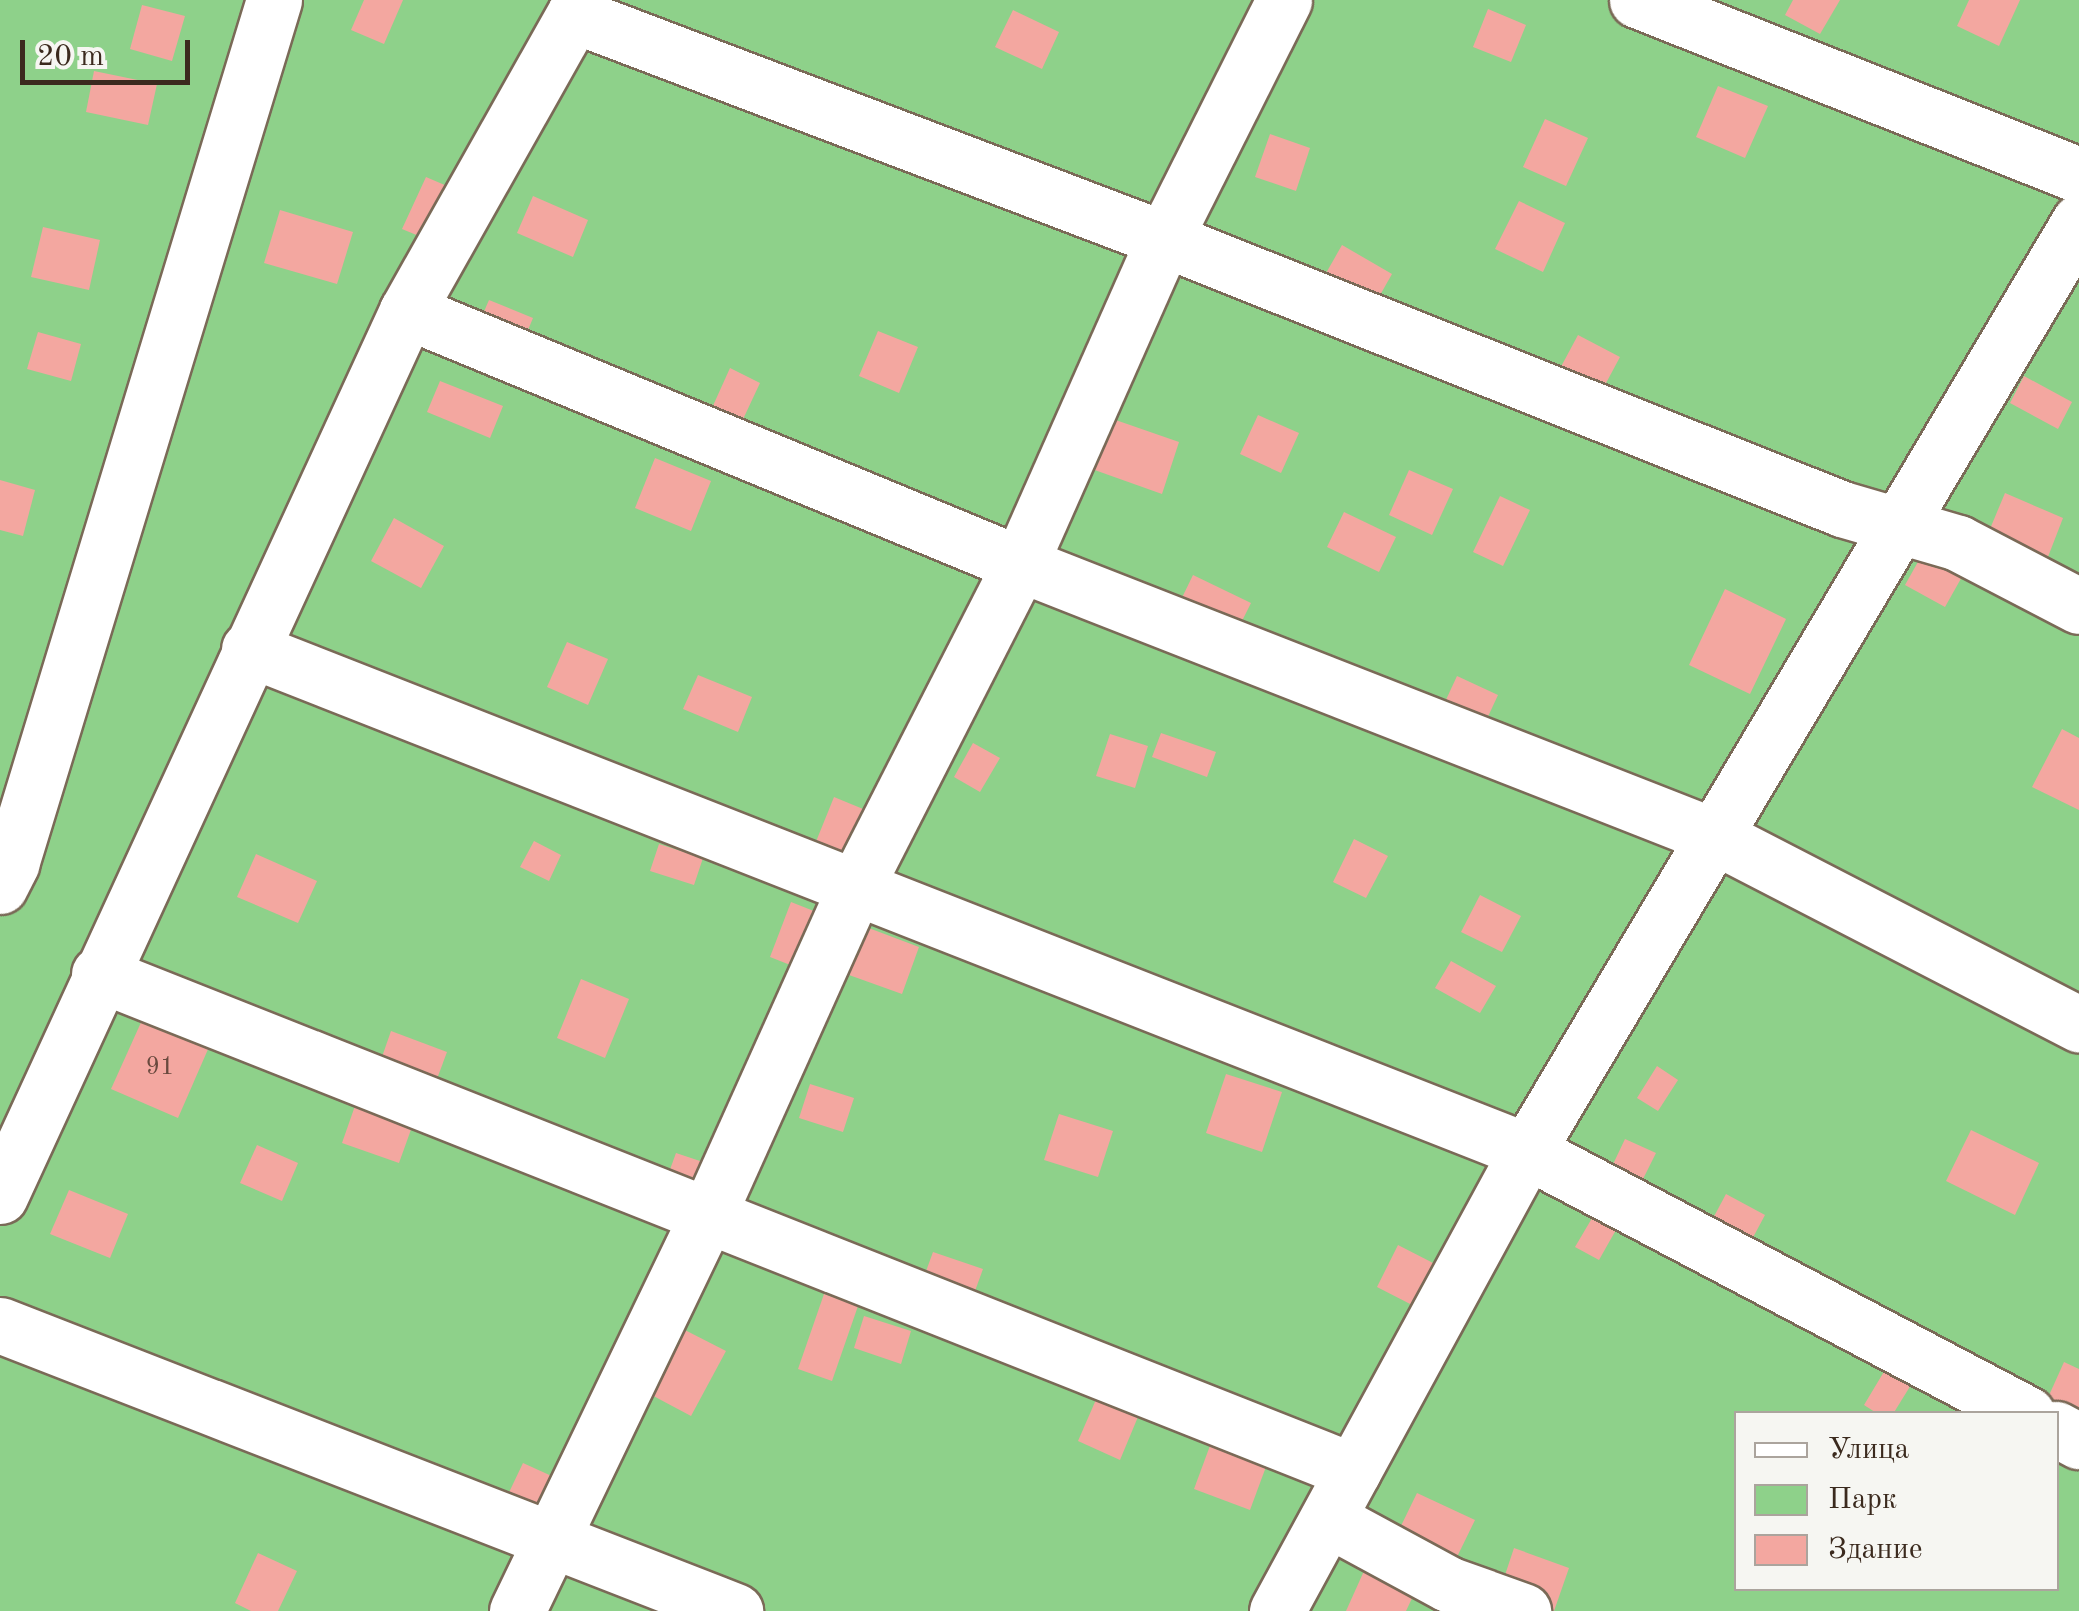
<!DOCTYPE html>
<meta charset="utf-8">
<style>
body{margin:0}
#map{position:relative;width:2079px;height:1611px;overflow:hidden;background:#efe0c2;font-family:"Old Standard TT",serif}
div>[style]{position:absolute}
.green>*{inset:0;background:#8ed18a}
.building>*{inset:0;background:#f3a7a0}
.roads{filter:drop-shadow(2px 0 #7a6a57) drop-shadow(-2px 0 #7a6a57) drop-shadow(0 2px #7a6a57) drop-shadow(0 -2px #7a6a57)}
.minor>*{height:55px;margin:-27.5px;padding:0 27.5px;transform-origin:27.5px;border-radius:27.5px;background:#fff}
span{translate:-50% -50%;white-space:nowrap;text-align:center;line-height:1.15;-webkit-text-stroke:9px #f6f6f2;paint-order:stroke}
.number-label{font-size:25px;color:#69493e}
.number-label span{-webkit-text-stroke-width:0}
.legend{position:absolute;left:1734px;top:1411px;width:325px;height:180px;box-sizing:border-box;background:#f6f6f2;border:2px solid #aba49d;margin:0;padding:12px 18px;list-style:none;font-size:30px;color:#3b2a1e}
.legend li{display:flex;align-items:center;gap:20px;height:50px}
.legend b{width:50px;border:2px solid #aba49d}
.scale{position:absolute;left:20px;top:40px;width:170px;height:45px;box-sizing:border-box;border:5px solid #3b2a1e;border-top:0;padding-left:12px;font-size:30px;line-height:35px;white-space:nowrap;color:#3b2a1e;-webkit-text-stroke:8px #f6f6f2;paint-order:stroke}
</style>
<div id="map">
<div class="green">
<i style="clip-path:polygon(evenodd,0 0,2079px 0,2079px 1611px,0 1611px,0 0,1736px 1414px,2056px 1414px,2056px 1588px,1736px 1588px,1736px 1414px)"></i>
</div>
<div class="building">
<i style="clip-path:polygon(364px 0,403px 0,384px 44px,351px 30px)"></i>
<i style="clip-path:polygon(1793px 0,1840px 0,1820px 34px,1785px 15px)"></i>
<i style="clip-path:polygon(1969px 0,2020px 0,1999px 46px,1957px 26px)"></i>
<i style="clip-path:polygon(142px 5px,185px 16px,172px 61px,130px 49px)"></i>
<i style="clip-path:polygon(1488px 9px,1526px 25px,1511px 62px,1473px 47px)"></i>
<i style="clip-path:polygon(1013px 10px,1059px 32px,1042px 69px,995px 47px)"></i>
<i style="clip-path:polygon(94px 71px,157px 84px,148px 125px,86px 112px)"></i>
<i style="clip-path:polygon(1718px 86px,1768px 106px,1745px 158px,1696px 137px)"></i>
<i style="clip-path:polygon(1545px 119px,1588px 138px,1566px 186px,1523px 167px)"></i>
<i style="clip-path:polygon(1270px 134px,1310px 148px,1296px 191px,1255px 177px)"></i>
<i style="clip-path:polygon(426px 177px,454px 189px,431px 241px,402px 229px)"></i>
<i style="clip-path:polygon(533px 196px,588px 220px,573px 257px,517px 233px)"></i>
<i style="clip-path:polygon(1519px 201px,1565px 223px,1543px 272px,1495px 249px)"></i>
<i style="clip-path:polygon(280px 210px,353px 232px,337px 284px,264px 263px)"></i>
<i style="clip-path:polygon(43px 227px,100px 240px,89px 290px,31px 277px)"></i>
<i style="clip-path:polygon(1342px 245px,1392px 274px,1371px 311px,1321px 282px)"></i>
<i style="clip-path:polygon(489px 300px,533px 318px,520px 349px,476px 330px)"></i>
<i style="clip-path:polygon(878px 331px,918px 347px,899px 393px,859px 376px)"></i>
<i style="clip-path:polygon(38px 332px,81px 344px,71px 381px,27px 369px)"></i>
<i style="clip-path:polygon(1578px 335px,1620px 357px,1598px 398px,1556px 376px)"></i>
<i style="clip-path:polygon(730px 368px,760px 383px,737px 432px,707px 419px)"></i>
<i style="clip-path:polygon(2024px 376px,2072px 402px,2058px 429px,2010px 403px)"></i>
<i style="clip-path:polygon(440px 381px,503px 406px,490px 438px,427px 412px)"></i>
<i style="clip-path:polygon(1258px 415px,1299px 433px,1281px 473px,1240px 454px)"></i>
<i style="clip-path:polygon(1107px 417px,1179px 442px,1162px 494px,1089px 468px)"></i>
<i style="clip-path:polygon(655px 458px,711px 481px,691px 531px,635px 508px)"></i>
<i style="clip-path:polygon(1409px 470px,1453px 489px,1432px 535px,1389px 515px)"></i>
<i style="clip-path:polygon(0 480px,35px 490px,23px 536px,0 530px)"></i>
<i style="clip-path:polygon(2005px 493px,2063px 518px,2046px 562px,1987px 536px)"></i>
<i style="clip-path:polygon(1500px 496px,1530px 510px,1503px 566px,1473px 552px)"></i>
<i style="clip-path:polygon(1344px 512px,1396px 537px,1379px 572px,1327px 547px)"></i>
<i style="clip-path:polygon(394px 518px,444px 546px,421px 588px,371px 561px)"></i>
<i style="clip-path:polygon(1923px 553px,1963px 575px,1945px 607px,1905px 585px)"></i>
<i style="clip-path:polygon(1193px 575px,1251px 603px,1235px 635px,1177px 608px)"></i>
<i style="clip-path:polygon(1725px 589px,1786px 619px,1750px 694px,1689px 665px)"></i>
<i style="clip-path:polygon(567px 642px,608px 659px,588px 705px,547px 687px)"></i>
<i style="clip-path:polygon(698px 675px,752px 697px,738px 732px,683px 709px)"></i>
<i style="clip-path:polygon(1457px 676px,1498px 695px,1479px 736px,1438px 717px)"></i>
<i style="clip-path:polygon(2062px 729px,2079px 738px,2079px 810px,2032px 787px)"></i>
<i style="clip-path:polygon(1161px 733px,1216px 752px,1207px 777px,1152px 757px)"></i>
<i style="clip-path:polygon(1110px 734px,1148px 746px,1135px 788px,1096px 776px)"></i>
<i style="clip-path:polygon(973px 743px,1000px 758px,980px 792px,954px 777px)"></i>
<i style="clip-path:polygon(834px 797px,880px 816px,859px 867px,813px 849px)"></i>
<i style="clip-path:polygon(1354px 839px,1388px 856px,1366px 898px,1333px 882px)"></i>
<i style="clip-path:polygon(534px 841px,561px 855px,549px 881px,520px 867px)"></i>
<i style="clip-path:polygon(659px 844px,703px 858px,694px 885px,650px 871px)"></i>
<i style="clip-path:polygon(256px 854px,317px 881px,298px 923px,237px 897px)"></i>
<i style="clip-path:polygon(1480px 895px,1521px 916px,1502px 952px,1461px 932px)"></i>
<i style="clip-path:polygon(791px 902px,829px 917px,808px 972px,770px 957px)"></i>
<i style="clip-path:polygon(866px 927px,919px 947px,902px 994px,849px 975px)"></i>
<i style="clip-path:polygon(1451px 961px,1496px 986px,1480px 1013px,1435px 988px)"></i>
<i style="clip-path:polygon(581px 979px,629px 999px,605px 1058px,557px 1038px)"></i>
<i style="clip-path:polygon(143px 1018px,209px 1047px,178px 1118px,111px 1089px)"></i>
<i style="clip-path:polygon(391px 1031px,447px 1052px,431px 1095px,376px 1074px)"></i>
<i style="clip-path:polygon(1657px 1066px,1678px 1080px,1658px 1111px,1637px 1098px)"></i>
<i style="clip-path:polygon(1226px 1074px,1282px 1092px,1262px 1152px,1206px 1133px)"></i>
<i style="clip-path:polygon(810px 1084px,854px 1098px,843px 1132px,799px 1118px)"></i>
<i style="clip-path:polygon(356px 1103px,413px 1124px,399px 1163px,342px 1143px)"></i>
<i style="clip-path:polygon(1059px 1114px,1113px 1131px,1098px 1177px,1044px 1160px)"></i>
<i style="clip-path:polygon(1971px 1130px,2039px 1163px,2015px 1215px,1946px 1181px)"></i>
<i style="clip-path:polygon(1625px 1139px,1656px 1153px,1636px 1193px,1606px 1179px)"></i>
<i style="clip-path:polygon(257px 1145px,298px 1163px,282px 1201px,240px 1183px)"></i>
<i style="clip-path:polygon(676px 1153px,718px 1167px,706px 1201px,664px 1186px)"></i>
<i style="clip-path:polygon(69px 1190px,128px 1214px,110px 1258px,50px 1234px)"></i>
<i style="clip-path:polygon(1726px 1194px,1765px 1215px,1742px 1258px,1703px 1237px)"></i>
<i style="clip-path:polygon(1598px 1208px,1621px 1221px,1599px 1260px,1575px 1247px)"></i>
<i style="clip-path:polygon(1398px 1245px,1437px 1265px,1416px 1307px,1377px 1287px)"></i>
<i style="clip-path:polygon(933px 1252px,983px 1269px,971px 1302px,921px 1285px)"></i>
<i style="clip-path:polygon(824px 1294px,858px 1306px,832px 1381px,798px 1369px)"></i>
<i style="clip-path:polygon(864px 1316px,911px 1331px,901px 1364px,854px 1348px)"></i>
<i style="clip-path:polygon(679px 1327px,726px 1351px,691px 1416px,644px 1391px)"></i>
<i style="clip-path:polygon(2064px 1362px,2079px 1369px,2079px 1428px,2042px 1411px)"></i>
<i style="clip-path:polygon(1888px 1365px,1914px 1380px,1893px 1414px,1878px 1414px,1864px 1405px)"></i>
<i style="clip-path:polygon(1098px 1395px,1140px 1412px,1120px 1460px,1078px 1441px)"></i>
<i style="clip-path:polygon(1211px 1443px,1267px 1464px,1250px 1510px,1194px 1489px)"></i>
<i style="clip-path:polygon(523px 1463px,567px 1483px,549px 1524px,504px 1503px)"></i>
<i style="clip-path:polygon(1417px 1493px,1475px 1520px,1456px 1559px,1398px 1532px)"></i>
<i style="clip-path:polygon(1514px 1548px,1569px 1568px,1554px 1611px,1498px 1596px)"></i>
<i style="clip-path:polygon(258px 1553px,297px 1571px,278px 1611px,251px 1611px,235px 1603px)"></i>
<i style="clip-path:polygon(1364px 1571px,1414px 1594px,1406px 1611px,1346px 1611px)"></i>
</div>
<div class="roads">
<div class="minor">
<i style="left:1637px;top:0;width:475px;rotate:21.6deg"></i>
<i style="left:574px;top:15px;width:631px;rotate:20.79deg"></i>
<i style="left:1164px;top:239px;width:730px;rotate:21.71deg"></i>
<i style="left:1842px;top:509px;width:121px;rotate:16.3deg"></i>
<i style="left:1958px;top:543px;width:136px;rotate:27.5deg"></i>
<i style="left:407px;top:311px;width:663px;rotate:22.43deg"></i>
<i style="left:1020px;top:564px;width:745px;rotate:21.4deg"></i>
<i style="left:1714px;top:836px;width:411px;rotate:27.3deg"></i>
<i style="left:249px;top:649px;width:1373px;rotate:21.44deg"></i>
<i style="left:1527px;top:1151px;width:565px;rotate:27.74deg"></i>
<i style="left:0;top:886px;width:25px;rotate:-63deg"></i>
<i style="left:11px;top:864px;width:903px;rotate:-73.07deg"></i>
<i style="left:99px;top:974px;width:1349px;rotate:21.62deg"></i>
<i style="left:0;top:1196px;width:974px;rotate:-65.3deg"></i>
<i style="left:407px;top:311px;width:357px;rotate:-60.6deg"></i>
<i style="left:0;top:1325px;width:789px;rotate:21.26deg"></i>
<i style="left:2056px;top:1429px;width:26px;rotate:28deg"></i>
<i style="left:1328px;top:1519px;width:136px;rotate:28.4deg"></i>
<i style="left:1448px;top:1584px;width:80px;rotate:19.8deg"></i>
<i style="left:517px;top:1611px;width:440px;rotate:-64.3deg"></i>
<i style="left:708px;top:1215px;width:359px;rotate:-65.8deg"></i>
<i style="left:855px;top:888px;width:364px;rotate:-63deg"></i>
<i style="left:1020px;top:564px;width:355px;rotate:-66.1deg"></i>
<i style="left:1164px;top:239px;width:267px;rotate:-63.3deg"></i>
<i style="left:1277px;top:1611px;width:524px;rotate:-61.48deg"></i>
<i style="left:1527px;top:1151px;width:1081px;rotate:-59.28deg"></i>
</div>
</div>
<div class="number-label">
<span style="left:160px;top:1068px">91</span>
</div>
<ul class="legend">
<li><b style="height:12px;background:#fff"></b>Улица</li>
<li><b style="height:28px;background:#8ed18a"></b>Парк</li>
<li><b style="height:28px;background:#f3a7a0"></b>Здание</li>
</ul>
<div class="scale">20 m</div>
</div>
